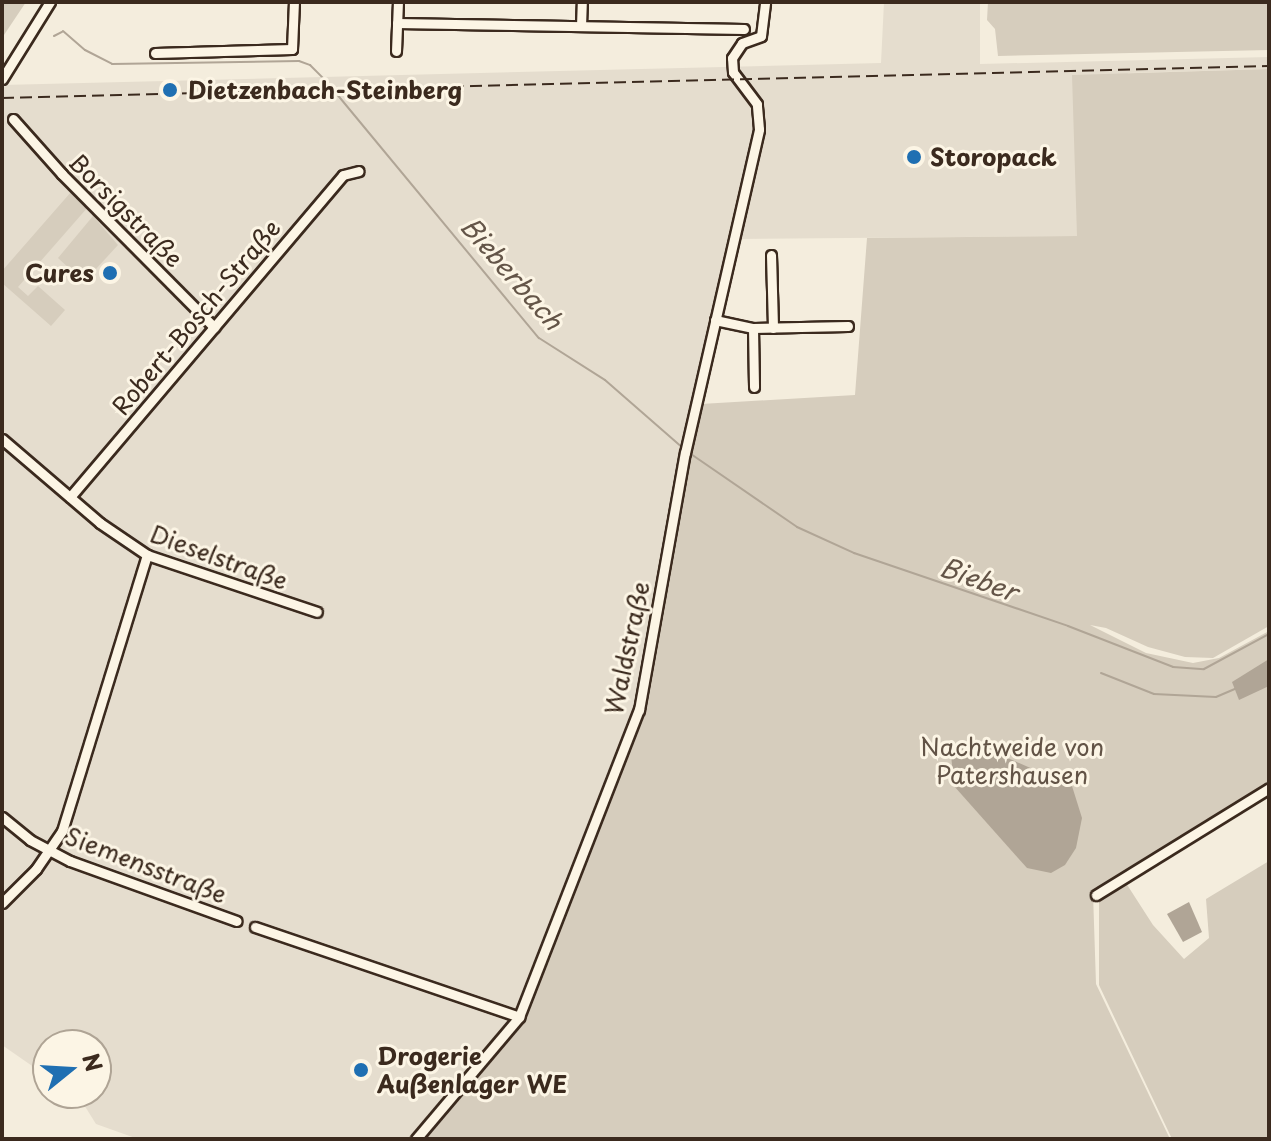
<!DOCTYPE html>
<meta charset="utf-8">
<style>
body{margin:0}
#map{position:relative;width:1271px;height:1141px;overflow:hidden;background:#f4eddd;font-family:"Playpen Sans",sans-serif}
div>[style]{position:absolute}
.built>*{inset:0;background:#e5ddce}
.green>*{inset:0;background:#d6cdbd}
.water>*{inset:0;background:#b0a596}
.stream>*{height:2px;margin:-1px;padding:0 1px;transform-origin:1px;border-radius:1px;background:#b0a596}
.roads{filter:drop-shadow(2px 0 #3b2a1e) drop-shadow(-2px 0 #3b2a1e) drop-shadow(0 2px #3b2a1e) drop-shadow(0 -2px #3b2a1e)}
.street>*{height:9px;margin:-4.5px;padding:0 4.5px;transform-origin:4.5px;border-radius:4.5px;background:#fcf5e5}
.rail>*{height:2px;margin-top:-1px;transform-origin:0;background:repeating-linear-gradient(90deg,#3b2a1e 0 12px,transparent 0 18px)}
.dots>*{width:22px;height:22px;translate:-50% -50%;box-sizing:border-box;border:4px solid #fcf5e5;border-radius:50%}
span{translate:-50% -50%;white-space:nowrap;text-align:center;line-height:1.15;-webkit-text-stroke:6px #fcf5e5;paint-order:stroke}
.poi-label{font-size:24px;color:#3b2a1e;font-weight:700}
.left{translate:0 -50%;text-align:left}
.right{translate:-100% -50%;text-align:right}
.street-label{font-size:24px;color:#3b2a1e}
.park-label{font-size:24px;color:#625346}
.water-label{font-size:26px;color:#645548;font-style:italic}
.frame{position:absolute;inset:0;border:4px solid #3b2a1e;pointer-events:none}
.north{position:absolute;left:32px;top:1029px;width:80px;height:80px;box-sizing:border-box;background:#fcf5e5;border:2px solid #afa495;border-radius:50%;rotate:72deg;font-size:22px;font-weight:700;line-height:32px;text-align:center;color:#3b2a1e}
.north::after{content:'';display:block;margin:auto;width:28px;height:36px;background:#1f6fb2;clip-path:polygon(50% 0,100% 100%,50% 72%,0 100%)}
</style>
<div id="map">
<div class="built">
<i style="clip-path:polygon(884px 2px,980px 2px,980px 64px,1269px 57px,1269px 69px,1128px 73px,1078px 236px,736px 239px,692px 445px,642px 718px,518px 1028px,421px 1139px,138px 1139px,96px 1124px,81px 1100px,71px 1093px,96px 1093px,96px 1045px,48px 1045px,48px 1077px,2px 1045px,2px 85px,881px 63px)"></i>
</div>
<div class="green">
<i style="clip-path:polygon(2px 2px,26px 2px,2px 38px)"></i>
<i style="clip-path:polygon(988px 2px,1269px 2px,1269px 50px,998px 56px,995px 29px,987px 20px)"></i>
<i style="clip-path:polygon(1269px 69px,1269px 626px,1213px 658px,1185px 657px,1148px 647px,1106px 628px,1090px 625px,1146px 653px,1193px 663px,1219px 658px,1269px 631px,1269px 782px,1093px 893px,1096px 984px,1170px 1139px,422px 1139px,518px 1027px,642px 718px,701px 404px,855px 395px,867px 238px,1077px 236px,1072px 75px)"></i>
<i style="clip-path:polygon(71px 192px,88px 207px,18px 287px,28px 296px,38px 286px,65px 310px,51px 326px,2px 283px,2px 271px)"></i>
<i style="clip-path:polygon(93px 216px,118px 245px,84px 282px,58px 258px)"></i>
<i style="clip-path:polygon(1269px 861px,1269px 1139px,1172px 1139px,1099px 985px,1099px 895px,1124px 880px,1153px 925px,1184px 959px,1209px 938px,1206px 899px)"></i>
</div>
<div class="water">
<i style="clip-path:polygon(1269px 659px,1269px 686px,1239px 700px,1232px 682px)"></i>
<i style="clip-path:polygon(973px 743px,1072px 786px,1082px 818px,1076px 848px,1065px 865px,1051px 873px,1027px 868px,954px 786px,951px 754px,960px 744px)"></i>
<i style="clip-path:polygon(1189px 902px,1202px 932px,1183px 942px,1167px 914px)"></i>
</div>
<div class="stream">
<i style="left:63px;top:31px;width:29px;rotate:41deg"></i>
<i style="left:85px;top:50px;width:30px;rotate:27deg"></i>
<i style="left:112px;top:64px;width:187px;rotate:-0.9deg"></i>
<i style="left:299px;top:61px;width:12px;rotate:20deg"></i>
<i style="left:310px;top:65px;width:20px;rotate:45deg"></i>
<i style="left:54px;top:36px;width:9px;rotate:-27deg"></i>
<i style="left:331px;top:87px;width:326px;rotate:50.4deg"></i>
<i style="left:539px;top:338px;width:78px;rotate:32.5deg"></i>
<i style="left:605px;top:380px;width:103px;rotate:41.1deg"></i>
<i style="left:688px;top:452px;width:132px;rotate:34.5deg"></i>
<i style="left:797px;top:527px;width:63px;rotate:24.5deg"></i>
<i style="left:854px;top:553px;width:226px;rotate:18.8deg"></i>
<i style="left:1068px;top:626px;width:113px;rotate:21.3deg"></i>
<i style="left:1173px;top:667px;width:31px;rotate:4deg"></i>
<i style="left:1204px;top:669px;width:74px;rotate:-28.3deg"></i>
<i style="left:1101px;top:673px;width:57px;rotate:21.6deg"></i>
<i style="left:1154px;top:694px;width:62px;rotate:2.8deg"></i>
<i style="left:1216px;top:697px;width:21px;rotate:-23deg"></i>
</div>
<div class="roads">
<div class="street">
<i style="left:397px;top:23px;width:347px;rotate:1deg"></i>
<i style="left:581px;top:26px;width:24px;rotate:-88deg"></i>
<i style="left:396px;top:51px;width:49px;rotate:-87.7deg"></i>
<i style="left:155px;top:53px;width:137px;rotate:-1.7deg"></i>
<i style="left:292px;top:49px;width:47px;rotate:-87.6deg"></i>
<i style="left:2px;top:79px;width:91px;rotate:-58.1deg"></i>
<i style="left:13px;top:119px;width:74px;rotate:48.3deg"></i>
<i style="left:62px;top:174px;width:216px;rotate:45.2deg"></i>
<i style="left:771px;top:255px;width:73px;rotate:88.4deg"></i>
<i style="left:715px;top:320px;width:39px;rotate:12deg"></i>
<i style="left:753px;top:328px;width:95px;rotate:-1.2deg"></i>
<i style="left:753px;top:328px;width:59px;rotate:89deg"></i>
<i style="left:2px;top:439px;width:129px;rotate:40.6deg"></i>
<i style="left:100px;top:523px;width:57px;rotate:34.2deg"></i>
<i style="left:147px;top:555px;width:179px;rotate:18.5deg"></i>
<i style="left:70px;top:497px;width:422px;rotate:-49.7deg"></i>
<i style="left:343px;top:175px;width:16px;rotate:-14deg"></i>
<i style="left:2px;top:817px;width:36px;rotate:39deg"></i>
<i style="left:30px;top:840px;width:45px;rotate:27.7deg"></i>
<i style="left:70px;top:861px;width:177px;rotate:19.8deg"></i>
<i style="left:1096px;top:895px;width:203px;rotate:-31.7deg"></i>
<i style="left:2px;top:903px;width:48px;rotate:-45deg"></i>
<i style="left:36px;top:869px;width:46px;rotate:-55.6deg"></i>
<i style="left:62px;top:831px;width:289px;rotate:-72.9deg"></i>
<i style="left:255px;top:927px;width:279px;rotate:18.8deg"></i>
<i style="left:416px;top:1139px;width:160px;rotate:-49.8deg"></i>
<i style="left:519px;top:1017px;width:330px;rotate:-68.7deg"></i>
<i style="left:639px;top:710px;width:261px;rotate:-79.9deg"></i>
<i style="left:685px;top:453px;width:332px;rotate:-77.1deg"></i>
<i style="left:759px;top:129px;width:25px;rotate:-95deg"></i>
<i style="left:757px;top:104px;width:40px;rotate:-127deg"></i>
<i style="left:733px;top:72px;width:14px;rotate:-94deg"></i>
<i style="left:732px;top:58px;width:18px;rotate:-56deg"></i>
<i style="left:742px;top:43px;width:20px;rotate:-20deg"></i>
<i style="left:761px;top:36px;width:34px;rotate:-83deg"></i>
</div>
</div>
<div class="rail">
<i style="left:2px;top:98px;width:1267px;rotate:-1.45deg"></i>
</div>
<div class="dots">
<i style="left:170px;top:90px;background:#1f6fb2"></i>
<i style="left:914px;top:157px;background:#1f6fb2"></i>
<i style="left:110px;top:273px;background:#1f6fb2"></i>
<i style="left:361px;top:1070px;background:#1f6fb2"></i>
</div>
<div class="poi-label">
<span class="left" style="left:188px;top:90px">Dietzenbach-Steinberg</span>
<span class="left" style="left:930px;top:157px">Storopack</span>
<span class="right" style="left:94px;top:273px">Cures</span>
<span class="left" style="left:377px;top:1070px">Drogerie<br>Außenlager WE</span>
</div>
<div class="street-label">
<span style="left:126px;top:210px;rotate:45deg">Borsigstraße</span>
<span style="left:196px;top:317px;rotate:-50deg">Robert-Bosch-Straße</span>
<span style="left:219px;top:557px;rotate:20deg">Dieselstraße</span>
<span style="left:627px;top:648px;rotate:-78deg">Waldstraße</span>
<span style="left:146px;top:865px;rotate:21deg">Siemensstraße</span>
</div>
<div class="park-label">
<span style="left:1012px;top:761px">Nachtweide von<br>Patershausen</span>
</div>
<div class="water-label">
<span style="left:512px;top:273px;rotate:49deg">Bieberbach</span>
<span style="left:979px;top:579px;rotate:20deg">Bieber</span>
</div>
<div class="frame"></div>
<div class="north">N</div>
</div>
